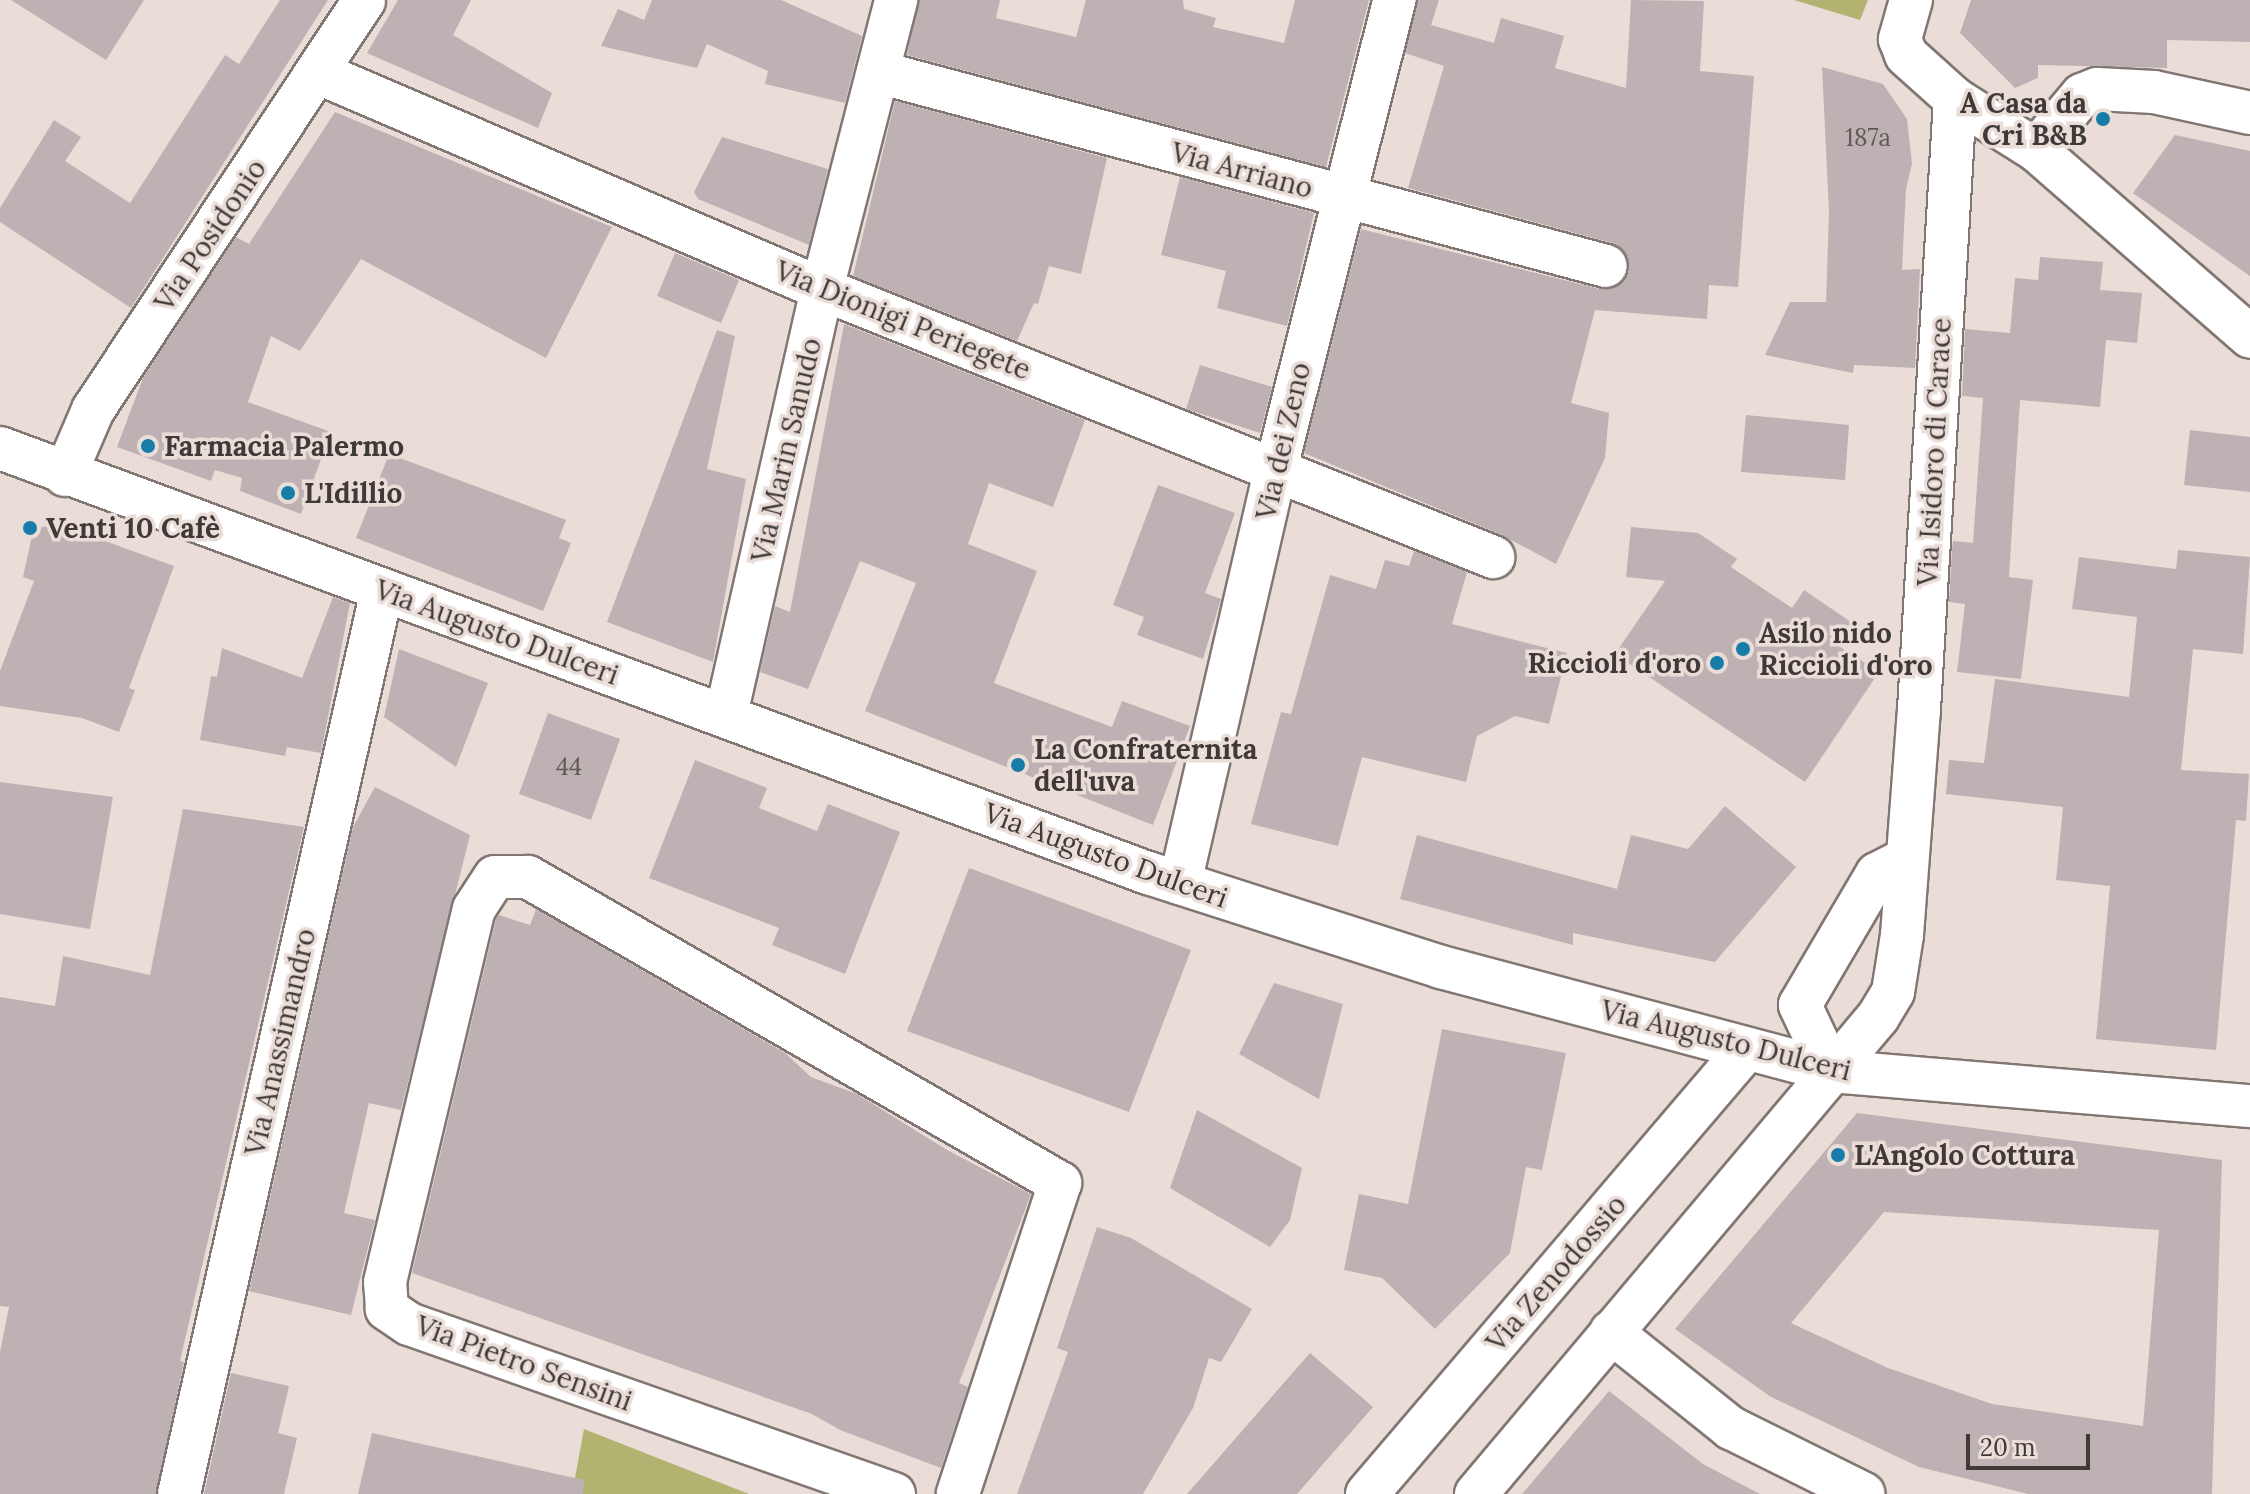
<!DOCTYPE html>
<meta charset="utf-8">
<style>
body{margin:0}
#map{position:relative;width:2250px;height:1494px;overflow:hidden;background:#eaddd8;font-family:Lora,serif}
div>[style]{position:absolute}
.green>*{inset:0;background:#b2b371}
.building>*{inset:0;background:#beb1b3}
.roads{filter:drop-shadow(2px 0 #827672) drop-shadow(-2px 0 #827672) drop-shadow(0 2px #827672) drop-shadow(0 -2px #827672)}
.minor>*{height:42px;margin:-21px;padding:0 21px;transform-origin:21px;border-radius:21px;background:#fff}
.dots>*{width:22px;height:22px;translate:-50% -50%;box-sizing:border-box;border:4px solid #eaddd8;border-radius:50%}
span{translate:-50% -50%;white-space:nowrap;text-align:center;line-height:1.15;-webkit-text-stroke:7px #eaddd8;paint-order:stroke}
.number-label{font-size:24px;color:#5f5857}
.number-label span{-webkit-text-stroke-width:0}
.poi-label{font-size:28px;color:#3f3a38;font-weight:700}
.right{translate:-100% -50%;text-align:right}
.left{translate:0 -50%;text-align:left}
.street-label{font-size:28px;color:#3f3a38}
.scale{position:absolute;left:1966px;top:1434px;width:124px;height:36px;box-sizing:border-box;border:4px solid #3f3a38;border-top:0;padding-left:10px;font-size:24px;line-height:28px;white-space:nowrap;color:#3f3a38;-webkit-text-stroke:6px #eaddd8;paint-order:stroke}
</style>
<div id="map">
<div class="green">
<i style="clip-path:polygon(1794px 0,1868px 0,1860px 20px)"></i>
<i style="clip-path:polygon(584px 1429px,749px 1494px,572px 1494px)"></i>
</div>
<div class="building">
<i style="clip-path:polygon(11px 0,144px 0,106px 60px)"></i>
<i style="clip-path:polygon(280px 0,328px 0,131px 308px,0 222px,0 208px,54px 120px,81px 137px,65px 161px,130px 203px,225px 55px,239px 64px)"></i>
<i style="clip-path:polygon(398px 0,471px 0,453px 35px,552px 93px,538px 128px,367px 53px)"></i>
<i style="clip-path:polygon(652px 0,781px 0,862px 36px,845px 103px,765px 84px,768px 71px,707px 44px,697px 68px,601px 46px,618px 9px,644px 20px)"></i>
<i style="clip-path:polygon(919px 0,1000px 0,996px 18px,1076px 37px,1086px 0,1183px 0,1184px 9px,1216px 18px,1213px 27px,1284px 43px,1295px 0,1369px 0,1326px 167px,907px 55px)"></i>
<i style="clip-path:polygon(1417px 0,1439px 0,1431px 25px,1494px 43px,1501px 18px,1564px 36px,1555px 68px,1626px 88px,1631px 0,1704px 1px,1700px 71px,1754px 76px,1738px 287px,1709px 285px,1707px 319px,1595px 310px,1571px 403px,1609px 413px,1605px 458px,1556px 564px,1502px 535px,1304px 453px,1361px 229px,1600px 289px,1622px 283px,1629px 271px,1623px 250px,1612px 243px,1408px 188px,1444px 66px,1405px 53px)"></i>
<i style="clip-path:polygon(1971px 0,2250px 0,2250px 42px,2167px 40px,2167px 68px,2038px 65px,2038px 78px,2015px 88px,1960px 33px)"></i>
<i style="clip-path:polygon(1822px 67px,1883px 84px,1907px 119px,1912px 164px,1906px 189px,1902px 270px,1920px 269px,1915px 368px,1854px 365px,1853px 373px,1765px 355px,1790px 302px,1826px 302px,1829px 212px)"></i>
<i style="clip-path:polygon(895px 101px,1107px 158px,1081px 274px,1049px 266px,1038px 304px,1034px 303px,1017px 341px,853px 276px)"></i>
<i style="clip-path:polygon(335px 112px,612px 227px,546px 358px,361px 259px,300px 351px,271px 336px,248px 402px,331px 432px,301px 514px,240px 491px,242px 478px,215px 470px,211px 481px,117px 447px,143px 378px,236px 237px,249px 244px)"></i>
<i style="clip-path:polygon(2175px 135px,2250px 151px,2250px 276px,2133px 193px)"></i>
<i style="clip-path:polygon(722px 137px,828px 169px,809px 245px,698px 199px,694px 192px)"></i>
<i style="clip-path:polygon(1180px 177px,1314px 213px,1287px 326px,1217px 308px,1226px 271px,1161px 255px)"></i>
<i style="clip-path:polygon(675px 253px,739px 280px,721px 323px,657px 296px)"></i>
<i style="clip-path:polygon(2040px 257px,2103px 262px,2100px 290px,2142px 293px,2137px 343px,2106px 340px,2100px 407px,2020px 400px,2009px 577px,2033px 580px,2021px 679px,1957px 672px,1965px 604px,1949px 602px,1952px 549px,1953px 541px,1973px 543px,1983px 398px,1962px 396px,1965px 329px,2010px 333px,2015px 278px,2038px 280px)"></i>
<i style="clip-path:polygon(844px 324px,1085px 420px,1053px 507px,989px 483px,968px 544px,1037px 571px,994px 683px,1112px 727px,1122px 701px,1190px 726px,1153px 825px,865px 711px,916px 583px,860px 561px,808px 689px,760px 672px,775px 606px,790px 612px)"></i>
<i style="clip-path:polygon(717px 330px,735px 336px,707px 469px,746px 479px,713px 662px,607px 622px)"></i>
<i style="clip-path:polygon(1200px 365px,1272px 387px,1260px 433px,1186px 409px)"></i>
<i style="clip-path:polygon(1746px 415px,1849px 425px,1845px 480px,1741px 472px)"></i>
<i style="clip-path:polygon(2190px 430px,2250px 437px,2250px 492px,2184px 485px)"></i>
<i style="clip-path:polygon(389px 454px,566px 520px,559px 538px,571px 543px,543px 611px,356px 538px)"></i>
<i style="clip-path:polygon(1158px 485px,1235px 513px,1205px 593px,1221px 599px,1203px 659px,1137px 635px,1144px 617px,1113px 605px)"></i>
<i style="clip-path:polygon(61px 525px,174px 566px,129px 688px,135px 690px,119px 732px,82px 718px,0 706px,0 671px,34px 581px,23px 577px,32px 536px,42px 527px)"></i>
<i style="clip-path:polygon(1631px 527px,1698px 533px,1737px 559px,1731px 567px,1792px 608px,1804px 590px,1854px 624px,1839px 646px,1879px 672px,1805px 782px,1615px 654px,1665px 581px,1626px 577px)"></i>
<i style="clip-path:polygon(2178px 550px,2250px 557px,2243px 654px,2193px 649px,2181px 770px,2249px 774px,2246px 821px,2236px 820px,2216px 1050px,2096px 1039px,2110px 886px,2056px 880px,2063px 807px,1946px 794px,1949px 760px,1984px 763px,1995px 679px,2129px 697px,2137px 617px,2072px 609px,2079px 557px,2176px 569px)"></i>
<i style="clip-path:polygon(1414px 551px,1467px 572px,1452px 624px,1567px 653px,1549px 724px,1515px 716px,1477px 736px,1466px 782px,1362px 757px,1338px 846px,1251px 824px,1281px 712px,1291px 714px,1330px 575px,1376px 589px,1385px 560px,1409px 566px)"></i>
<i style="clip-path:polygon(333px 597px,350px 603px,321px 753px,287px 747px,285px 756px,200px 740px,211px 676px,217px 677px,222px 648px,302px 678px)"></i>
<i style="clip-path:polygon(399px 649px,488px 683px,456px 767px,384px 717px)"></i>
<i style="clip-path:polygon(548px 713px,620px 739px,591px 820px,519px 794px)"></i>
<i style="clip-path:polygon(695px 760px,767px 788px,759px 808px,817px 831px,828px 804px,900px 832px,845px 974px,772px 945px,779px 928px,649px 878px)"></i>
<i style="clip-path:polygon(0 782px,113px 797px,90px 929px,0 914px)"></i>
<i style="clip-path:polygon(375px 787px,470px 835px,401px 1110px,369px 1103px,344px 1213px,375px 1220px,351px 1315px,249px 1291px,353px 827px)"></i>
<i style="clip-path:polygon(1725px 806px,1796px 867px,1715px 962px,1573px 933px,1573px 945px,1400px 899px,1417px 835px,1617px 889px,1631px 835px,1688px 849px)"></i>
<i style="clip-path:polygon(183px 809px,304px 827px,180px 1361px,184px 1362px,156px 1494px,0 1494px,0 1352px,9px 1307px,0 1306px,0 997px,55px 1006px,63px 956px,150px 975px)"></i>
<i style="clip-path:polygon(969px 868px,1191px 950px,1129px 1112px,907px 1031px)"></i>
<i style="clip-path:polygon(536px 909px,785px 1053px,811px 1077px,857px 1094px,947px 1150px,1031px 1194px,959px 1383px,968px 1387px,941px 1468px,840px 1430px,812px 1414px,412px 1273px,496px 919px,499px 915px,530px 925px)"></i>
<i style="clip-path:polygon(1274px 983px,1343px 1004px,1319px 1099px,1239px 1054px)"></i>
<i style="clip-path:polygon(1442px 1029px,1566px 1053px,1542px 1170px,1526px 1167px,1510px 1253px,1435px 1329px,1382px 1278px,1344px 1270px,1359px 1194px,1408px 1204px)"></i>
<i style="clip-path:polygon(1197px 1110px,1302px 1168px,1290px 1220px,1270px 1247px,1170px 1188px)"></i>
<i style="clip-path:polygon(evenodd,1857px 1113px,2222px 1160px,2212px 1494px,2028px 1494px,1919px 1467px,1771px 1397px,1675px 1329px,1857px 1113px,1884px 1212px,2159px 1230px,2143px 1426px,1992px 1404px,1888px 1368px,1791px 1323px,1884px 1212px)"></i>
<i style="clip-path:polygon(1097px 1227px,1131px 1238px,1252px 1309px,1221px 1362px,1209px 1358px,1193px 1408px,1143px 1494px,1017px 1494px,1068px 1352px,1057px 1348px)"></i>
<i style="clip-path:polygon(1310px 1353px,1373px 1407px,1297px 1494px,1187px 1494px)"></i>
<i style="clip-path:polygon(231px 1373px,289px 1386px,278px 1433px,297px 1438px,284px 1494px,204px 1494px)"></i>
<i style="clip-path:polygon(1609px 1391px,1703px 1464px,1760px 1494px,1522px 1494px)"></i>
<i style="clip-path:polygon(372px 1433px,584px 1480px,583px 1494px,358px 1494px)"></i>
</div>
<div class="roads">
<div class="minor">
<i style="left:1911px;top:0;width:41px;rotate:105.8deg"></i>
<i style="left:1900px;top:39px;width:17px;rotate:69deg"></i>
<i style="left:1906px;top:55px;width:66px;rotate:41.9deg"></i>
<i style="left:1955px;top:99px;width:96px;rotate:32.2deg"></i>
<i style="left:2036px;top:150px;width:284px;rotate:41.1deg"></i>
<i style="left:878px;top:72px;width:753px;rotate:14.92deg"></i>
<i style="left:319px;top:73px;width:547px;rotate:23.24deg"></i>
<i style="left:822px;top:289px;width:723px;rotate:21.77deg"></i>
<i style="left:2036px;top:150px;width:72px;rotate:-50.1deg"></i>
<i style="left:2082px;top:95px;width:16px;rotate:-22deg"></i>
<i style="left:2097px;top:89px;width:57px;rotate:3deg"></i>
<i style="left:2154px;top:92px;width:98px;rotate:12.3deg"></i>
<i style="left:0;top:448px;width:1224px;rotate:20.32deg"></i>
<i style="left:1148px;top:873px;width:308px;rotate:17.8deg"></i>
<i style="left:1441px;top:967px;width:404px;rotate:14.9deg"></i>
<i style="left:1831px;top:1071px;width:420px;rotate:4.8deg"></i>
<i style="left:65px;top:475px;width:71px;rotate:-66.7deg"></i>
<i style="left:93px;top:410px;width:491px;rotate:-56.5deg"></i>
<i style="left:726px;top:715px;width:437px;rotate:-77.3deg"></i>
<i style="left:822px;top:289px;width:298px;rotate:-75.6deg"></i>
<i style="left:1180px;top:883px;width:426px;rotate:-77deg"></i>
<i style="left:1276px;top:468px;width:483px;rotate:-75.8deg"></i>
<i style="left:1831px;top:1071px;width:73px;rotate:-115.2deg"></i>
<i style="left:1800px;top:1005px;width:152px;rotate:-59.6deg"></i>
<i style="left:1877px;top:874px;width:34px;rotate:-27deg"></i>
<i style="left:1611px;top:1332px;width:154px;rotate:38.7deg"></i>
<i style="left:1731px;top:1428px;width:148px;rotate:26.4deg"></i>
<i style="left:179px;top:1494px;width:927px;rotate:-77.34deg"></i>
<i style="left:894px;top:1494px;width:514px;rotate:-160.68deg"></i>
<i style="left:409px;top:1324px;width:27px;rotate:-146deg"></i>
<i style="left:387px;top:1309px;width:27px;rotate:-94deg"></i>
<i style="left:385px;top:1282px;width:383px;rotate:-76.6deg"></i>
<i style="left:474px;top:909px;width:38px;rotate:-57deg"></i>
<i style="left:495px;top:877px;width:33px"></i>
<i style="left:528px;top:877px;width:614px;rotate:29.91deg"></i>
<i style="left:1060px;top:1183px;width:327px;rotate:108.2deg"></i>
<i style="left:1367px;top:1494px;width:582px;rotate:-49.53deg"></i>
<i style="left:1476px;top:1494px;width:624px;rotate:-49.88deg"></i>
<i style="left:1878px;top:1017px;width:29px;rotate:-59deg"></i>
<i style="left:1893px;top:992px;width:58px;rotate:-81deg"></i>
<i style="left:1902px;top:935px;width:227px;rotate:-85.7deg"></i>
<i style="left:1919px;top:709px;width:611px;rotate:-86.62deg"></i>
</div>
</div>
<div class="dots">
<i style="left:2103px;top:119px;background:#177da8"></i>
<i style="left:148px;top:446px;background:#177da8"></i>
<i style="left:288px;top:493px;background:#177da8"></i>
<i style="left:30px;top:528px;background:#177da8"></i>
<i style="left:1743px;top:649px;background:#177da8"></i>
<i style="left:1717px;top:663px;background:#177da8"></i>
<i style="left:1018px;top:765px;background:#177da8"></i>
<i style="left:1838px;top:1155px;background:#177da8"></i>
</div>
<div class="number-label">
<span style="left:1868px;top:138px">187a</span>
<span style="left:569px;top:767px">44</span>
</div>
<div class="poi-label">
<span class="right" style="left:2087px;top:119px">A Casa da<br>Cri B&amp;B</span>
<span class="left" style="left:164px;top:446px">Farmacia Palermo</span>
<span class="left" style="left:304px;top:493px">L'Idillio</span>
<span class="left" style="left:46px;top:528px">Venti 10 Cafè</span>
<span class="left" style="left:1759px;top:649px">Asilo nido<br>Riccioli d'oro</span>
<span class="right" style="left:1701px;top:663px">Riccioli d'oro</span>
<span class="left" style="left:1034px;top:765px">La Confraternita<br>dell'uva</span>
<span class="left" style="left:1854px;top:1155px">L'Angolo Cottura</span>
</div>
<div class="street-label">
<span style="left:1242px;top:170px;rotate:15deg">Via Arriano</span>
<span style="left:210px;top:235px;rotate:-56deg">Via Posidonio</span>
<span style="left:903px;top:320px;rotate:22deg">Via Dionigi Periegete</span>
<span style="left:1283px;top:441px;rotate:-77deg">Via dei Zeno</span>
<span style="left:786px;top:450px;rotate:-77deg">Via Marin Sanudo</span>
<span style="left:1934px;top:452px;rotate:-87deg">Via Isidoro di Carace</span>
<span style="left:497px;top:632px;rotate:20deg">Via Augusto Dulceri</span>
<span style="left:1106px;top:855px;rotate:20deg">Via Augusto Dulceri</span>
<span style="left:1726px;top:1040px;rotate:14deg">Via Augusto Dulceri</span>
<span style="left:280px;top:1042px;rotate:-77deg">Via Anassimandro</span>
<span style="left:1556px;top:1273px;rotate:-49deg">Via Zenodossio</span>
<span style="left:524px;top:1363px;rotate:20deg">Via Pietro Sensini</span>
</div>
<div class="scale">20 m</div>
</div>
